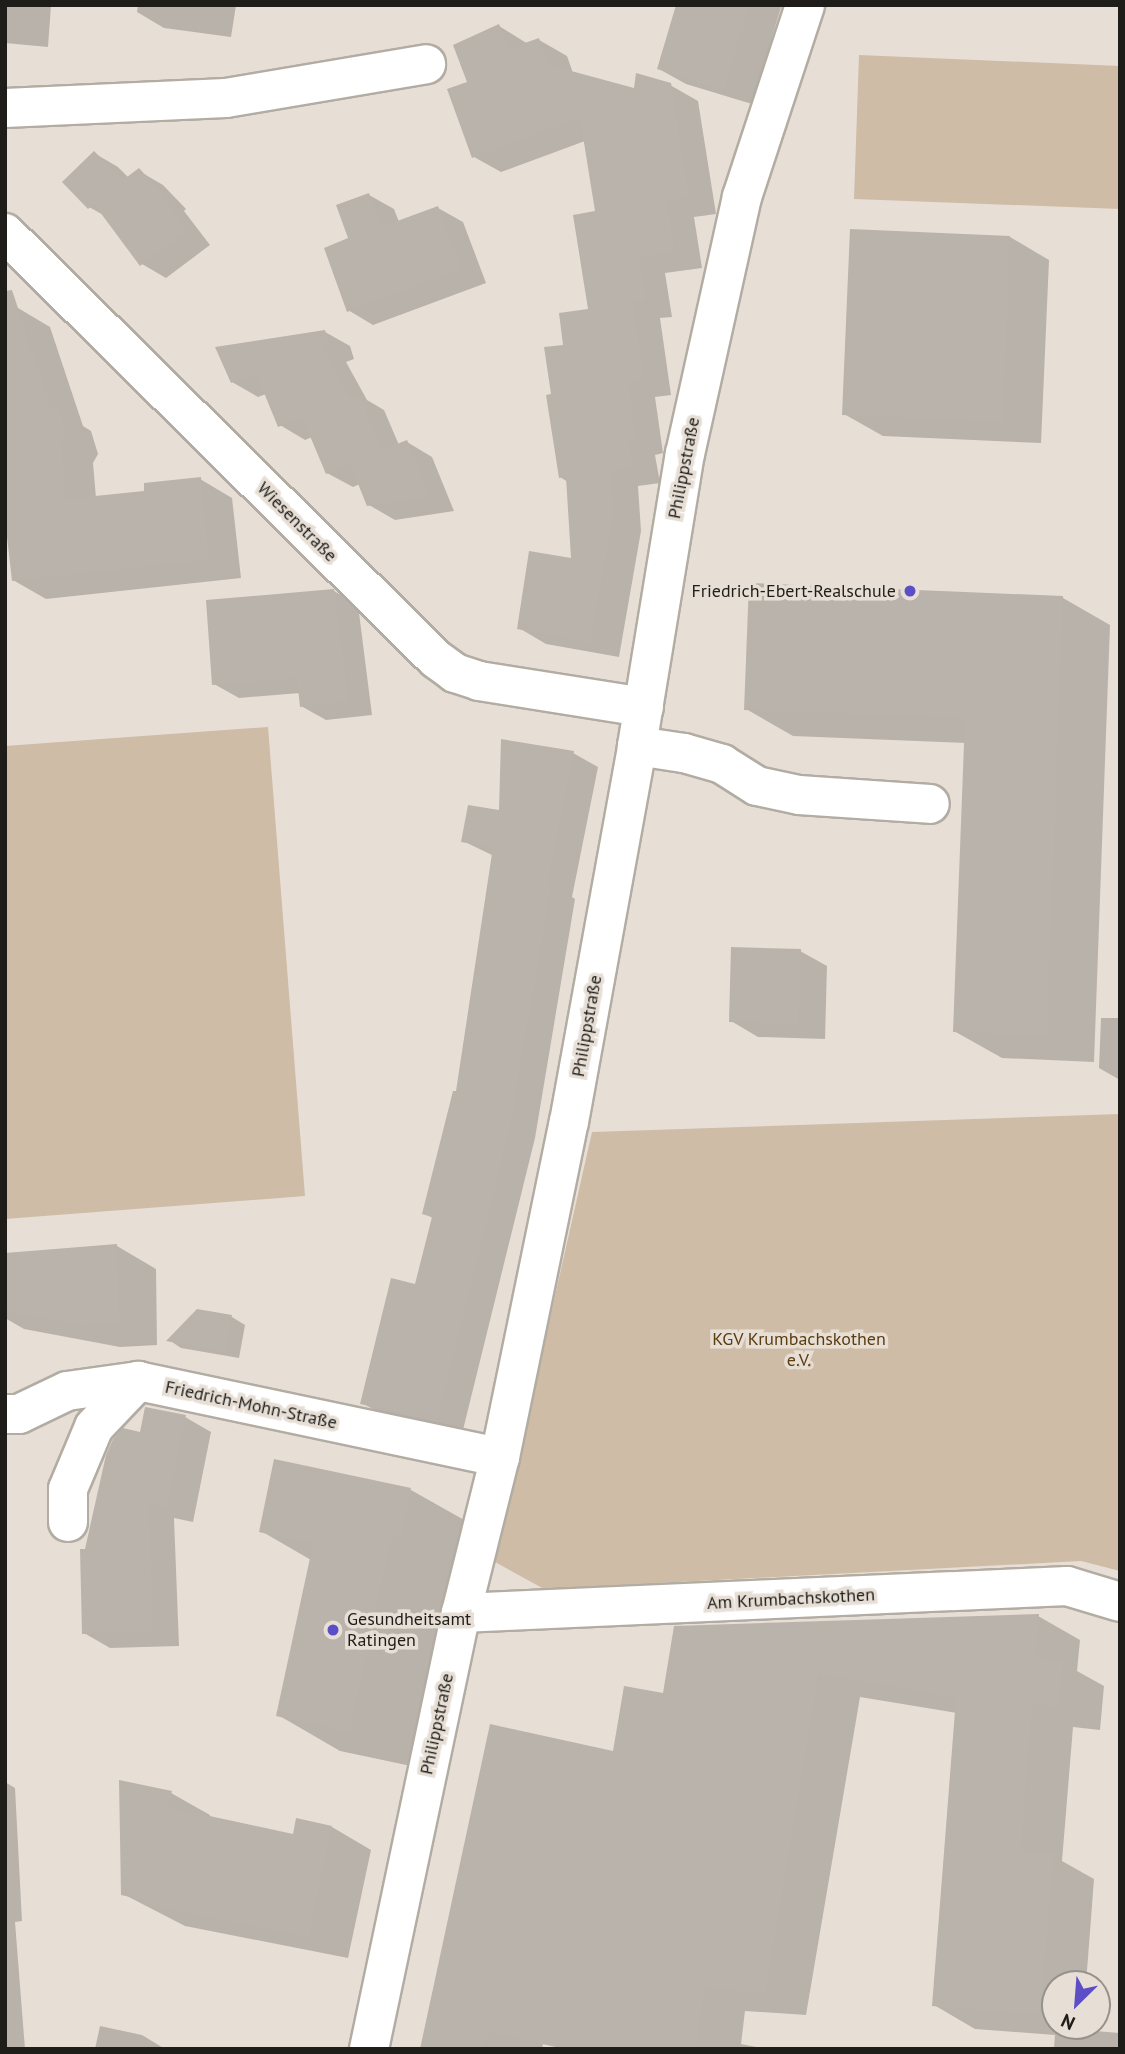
<!DOCTYPE html>
<meta charset="utf-8">
<style>
body{margin:0}
#map{position:relative;width:1125px;height:2054px;overflow:hidden;background:#e7dfd6;font-family:"PT Sans",sans-serif}
div>[style]{position:absolute}
.green>*{inset:0;background:#cebca7}
.shadow>*{inset:0;background:#0003}
.building>*{inset:0;background:#bab3ab}
.roads{filter:drop-shadow(2px 0 #b2aca3) drop-shadow(-2px 0 #b2aca3) drop-shadow(0 2px #b2aca3) drop-shadow(0 -2px #b2aca3)}
.minor>*{height:38px;margin:-19px;padding:0 19px;transform-origin:19px;border-radius:19px;background:#fff}
.dots>*{width:19px;height:19px;translate:-50% -50%;box-sizing:border-box;border:4px solid #e7dfd6;border-radius:50%}
span{translate:-50% -50%;white-space:nowrap;text-align:center;line-height:1.15;-webkit-text-stroke:7px #e7dfd6;paint-order:stroke}
.street-label{font-size:18px;color:#1f1d1a}
.poi-label{font-size:18px;color:#1f1d1a}
.right{translate:-100% -50%;text-align:right}
.left{translate:0 -50%;text-align:left}
.park-label{font-size:18px;color:#5b3d10}
.frame{position:absolute;inset:0;border:7px solid #1f1d1a;pointer-events:none}
.north{position:absolute;left:1041px;top:1970px;width:70px;height:70px;box-sizing:border-box;background:#e7dfd6;border:2px solid #97918b;border-radius:50%;rotate:205deg;font-size:19px;font-weight:700;line-height:28px;text-align:center;color:#1f1d1a}
.north::after{content:'';display:block;margin:auto;width:24px;height:32px;background:#5c4ec6;clip-path:polygon(50% 0,100% 100%,50% 72%,0 100%)}
</style>
<div id="map">
<div class="green">
<i style="clip-path:polygon(859px 55px,1120px 66px,1120px 209px,854px 199px)"></i>
<i style="clip-path:polygon(268px 727px,305px 1196px,5px 1219px,5px 746px)"></i>
<i style="clip-path:polygon(1120px 1114px,1120px 1571px,1081px 1561px,544px 1589px,495px 1562px,592px 1132px)"></i>
</div>
<div class="shadow">
<i style="clip-path:polygon(5px 5px,51px 5px,48px 47px,5px 43px)"></i>
<i style="clip-path:polygon(138px 5px,236px 5px,231px 37px,164px 28px,137px 12px)"></i>
<i style="clip-path:polygon(678px 5px,781px 7px,752px 104px,686px 84px,659px 69px)"></i>
<i style="clip-path:polygon(499px 26px,528px 44px,539px 40px,567px 56px,573px 73px,635px 90px,670px 85px,698px 101px,716px 214px,694px 217px,702px 268px,665px 273px,672px 317px,660px 318px,671px 395px,655px 397px,663px 453px,655px 455px,660px 483px,638px 486px,641px 531px,619px 657px,546px 644px,519px 628px,573px 560px,568px 482px,560px 477px,553px 395px,565px 346px,590px 310px,597px 212px,585px 141px,501px 172px,474px 157px,469px 83px)"></i>
<i style="clip-path:polygon(94px 153px,118px 167px,129px 178px,139px 171px,163px 185px,186px 209px,184px 211px,210px 245px,166px 278px,142px 264px,107px 217px,89px 207px)"></i>
<i style="clip-path:polygon(369px 195px,394px 209px,399px 222px,438px 208px,463px 222px,486px 283px,373px 325px,348px 310px,351px 240px)"></i>
<i style="clip-path:polygon(851px 231px,1010px 237px,1049px 260px,1041px 443px,883px 436px,844px 414px)"></i>
<i style="clip-path:polygon(18px 308px,50px 327px,83px 426px,91px 431px,98px 454px,93px 463px,96px 498px,146px 493px,200px 479px,232px 498px,241px 578px,46px 599px,13px 580px,9px 311px)"></i>
<i style="clip-path:polygon(325px 332px,350px 346px,354px 359px,346px 362px,367px 400px,384px 410px,399px 445px,407px 442px,432px 457px,454px 511px,395px 520px,369px 505px,360px 484px,353px 487px,327px 473px,312px 437px,305px 440px,280px 425px,266px 394px,258px 397px,232px 382px)"></i>
<i style="clip-path:polygon(334px 591px,358px 605px,372px 715px,326px 720px,301px 706px,300px 693px,239px 698px,214px 684px)"></i>
<i style="clip-path:polygon(1063px 598px,1110px 625px,1094px 1062px,1002px 1058px,954px 1031px,966px 743px,793px 736px,746px 709px)"></i>
<i style="clip-path:polygon(573px 753px,598px 767px,572px 897px,575px 899px,535px 1138px,462px 1434px,387px 1417px,362px 1403px,416px 1287px,434px 1219px,424px 1213px,457px 1093px,494px 856px,463px 841px)"></i>
<i style="clip-path:polygon(800px 951px,827px 966px,825px 1039px,758px 1037px,731px 1021px)"></i>
<i style="clip-path:polygon(1101px 1018px,1120px 1018px,1120px 1080px,1099px 1068px)"></i>
<i style="clip-path:polygon(117px 1246px,156px 1269px,157px 1345px,120px 1347px,24px 1329px,5px 1318px,5px 1255px)"></i>
<i style="clip-path:polygon(232px 1317px,245px 1325px,239px 1358px,181px 1348px,169px 1340px)"></i>
<i style="clip-path:polygon(185px 1417px,211px 1432px,193px 1522px,174px 1518px,179px 1646px,110px 1648px,84px 1633px,87px 1551px)"></i>
<i style="clip-path:polygon(411px 1490px,473px 1525px,411px 1766px,340px 1751px,278px 1715px,311px 1560px,261px 1531px)"></i>
<i style="clip-path:polygon(1038px 1616px,1080px 1640px,1077px 1671px,1104px 1686px,1100px 1730px,1073px 1727px,1062px 1861px,1094px 1879px,1086px 1984px,1055px 1984px,1055px 2026px,1082px 2026px,1082px 2030px,1120px 2033px,1120px 2049px,1054px 2049px,1055px 2035px,975px 2029px,934px 2005px,957px 1713px,860px 1697px,806px 2015px,745px 2011px,741px 2044px,767px 2049px,560px 2049px,573px 1969px,560px 1967px,542px 2049px,422px 2049px,615px 1753px,665px 1695px)"></i>
<i style="clip-path:polygon(5px 1782px,15px 1788px,22px 1921px,15px 1922px,25px 2049px,5px 2049px)"></i>
<i style="clip-path:polygon(171px 1793px,210px 1815px,209px 1818px,294px 1836px,332px 1827px,371px 1850px,348px 1958px,185px 1926px,123px 1894px)"></i>
<i style="clip-path:polygon(100px 2026px,142px 2035px,165px 2049px,95px 2049px)"></i>
</div>
<div class="building">
<i style="clip-path:polygon(676px 5px,750px 5px,724px 90px,657px 69px)"></i>
<i style="clip-path:polygon(499px 24px,508px 49px,539px 38px,549px 65px,634px 88px,636px 73px,671px 83px,689px 198px,667px 202px,675px 252px,639px 258px,646px 301px,633px 303px,644px 380px,628px 382px,636px 438px,628px 440px,633px 468px,611px 471px,614px 515px,590px 643px,517px 629px,529px 551px,571px 558px,566px 477px,559px 478px,546px 395px,551px 394px,544px 347px,563px 345px,559px 313px,588px 309px,573px 215px,595px 211px,580px 118px,472px 158px,447px 89px,467px 82px,453px 45px)"></i>
<i style="clip-path:polygon(94px 151px,123px 180px,139px 168px,163px 194px,161px 196px,187px 231px,140px 266px,94px 204px,88px 209px,62px 182px)"></i>
<i style="clip-path:polygon(369px 193px,381px 227px,438px 206px,462px 269px,347px 312px,324px 248px,348px 238px,336px 205px)"></i>
<i style="clip-path:polygon(850px 229px,1010px 236px,1003px 422px,842px 415px)"></i>
<i style="clip-path:polygon(12px 290px,50px 405px,59px 410px,66px 434px,61px 444px,66px 499px,144px 491px,144px 483px,201px 477px,209px 560px,12px 581px,5px 519px,5px 291px)"></i>
<i style="clip-path:polygon(325px 330px,329px 344px,300px 356px,323px 347px,349px 398px,359px 394px,382px 450px,407px 440px,430px 497px,367px 506px,350px 464px,326px 474px,302px 417px,278px 427px,256px 373px,259px 372px,231px 383px,215px 347px)"></i>
<i style="clip-path:polygon(749px 583px,1063px 596px,1047px 1036px,953px 1032px,965px 718px,744px 710px)"></i>
<i style="clip-path:polygon(334px 589px,349px 701px,300px 707px,297px 678px,212px 685px,206px 600px)"></i>
<i style="clip-path:polygon(501px 739px,574px 751px,548px 882px,551px 883px,511px 1123px,437px 1421px,360px 1404px,391px 1278px,415px 1284px,432px 1217px,422px 1214px,453px 1091px,456px 1091px,493px 847px,461px 842px,468px 805px,499px 810px)"></i>
<i style="clip-path:polygon(731px 947px,801px 949px,798px 1024px,729px 1022px)"></i>
<i style="clip-path:polygon(117px 1244px,119px 1324px,79px 1325px,5px 1311px,5px 1253px)"></i>
<i style="clip-path:polygon(197px 1309px,232px 1315px,225px 1352px,166px 1341px)"></i>
<i style="clip-path:polygon(145px 1407px,186px 1415px,167px 1508px,149px 1504px,153px 1632px,82px 1634px,80px 1549px,85px 1549px,106px 1455px,113px 1439px,123px 1428px,140px 1432px)"></i>
<i style="clip-path:polygon(274px 1459px,411px 1488px,401px 1538px,392px 1536px,350px 1732px,276px 1716px,313px 1544px,259px 1532px)"></i>
<i style="clip-path:polygon(1039px 1614px,1036px 1658px,1063px 1661px,1059px 1707px,1032px 1704px,1021px 1851px,1054px 1854px,1040px 2015px,932px 2006px,956px 1698px,819px 1674px,765px 1993px,704px 1988px,697px 2049px,565px 2049px,488px 2032px,484px 2049px,420px 2049px,490px 1724px,613px 1751px,624px 1686px,663px 1693px,674px 1626px)"></i>
<i style="clip-path:polygon(119px 1780px,172px 1791px,168px 1807px,293px 1834px,296px 1818px,332px 1826px,309px 1937px,144px 1905px,145px 1900px,121px 1895px)"></i>
</div>
<div class="roads">
<div class="minor">
<i style="left:5px;top:108px;width:221px;rotate:-2.6deg"></i>
<i style="left:226px;top:98px;width:203px;rotate:-9.6deg"></i>
<i style="left:5px;top:233px;width:606px;rotate:44.67deg"></i>
<i style="left:436px;top:659px;width:24px;rotate:36deg"></i>
<i style="left:455px;top:673px;width:25px;rotate:18deg"></i>
<i style="left:479px;top:681px;width:167px;rotate:9deg"></i>
<i style="left:637px;top:746px;width:48px;rotate:8.5deg"></i>
<i style="left:684px;top:753px;width:40px;rotate:16deg"></i>
<i style="left:722px;top:764px;width:41px;rotate:32.2deg"></i>
<i style="left:757px;top:786px;width:43px;rotate:12.1deg"></i>
<i style="left:799px;top:795px;width:131px;rotate:3.9deg"></i>
<i style="left:5px;top:1414px;width:14px"></i>
<i style="left:19px;top:1414px;width:53px;rotate:-25.6deg"></i>
<i style="left:67px;top:1391px;width:72px;rotate:-8deg"></i>
<i style="left:138px;top:1381px;width:370px;rotate:11.9deg"></i>
<i style="left:68px;top:1522px;width:33px;rotate:-90deg"></i>
<i style="left:68px;top:1489px;width:67px;rotate:-67.2deg"></i>
<i style="left:94px;top:1427px;width:64px;rotate:-46.3deg"></i>
<i style="left:461px;top:1613px;width:607px;rotate:-2.55deg"></i>
<i style="left:1067px;top:1586px;width:55px;rotate:16.8deg"></i>
<i style="left:369px;top:2049px;width:446px;rotate:-78.1deg"></i>
<i style="left:461px;top:1613px;width:161px;rotate:-76deg"></i>
<i style="left:500px;top:1457px;width:342px;rotate:-78.4deg"></i>
<i style="left:569px;top:1122px;width:382px;rotate:-79.7deg"></i>
<i style="left:637px;top:746px;width:296px;rotate:-80.7deg"></i>
<i style="left:685px;top:454px;width:263px;rotate:-77.5deg"></i>
<i style="left:742px;top:197px;width:202px;rotate:-71.8deg"></i>
</div>
</div>
<div class="dots">
<i style="left:910px;top:591px;background:#5c4ec6"></i>
<i style="left:333px;top:1630px;background:#5c4ec6"></i>
</div>
<div class="street-label">
<span style="left:684px;top:468px;rotate:-79deg">Philippstraße</span>
<span style="left:297px;top:522px;rotate:45deg">Wiesenstraße</span>
<span style="left:587px;top:1026px;rotate:-80deg">Philippstraße</span>
<span style="left:251px;top:1405px;rotate:12deg">Friedrich-Mohn-Straße</span>
<span style="left:791px;top:1599px;rotate:-3deg">Am Krumbachskothen</span>
<span style="left:437px;top:1724px;rotate:-78deg">Philippstraße</span>
</div>
<div class="poi-label">
<span class="right" style="left:896px;top:591px">Friedrich-Ebert-Realschule</span>
<span class="left" style="left:347px;top:1630px">Gesundheitsamt<br>Ratingen</span>
</div>
<div class="park-label">
<span style="left:799px;top:1350px">KGV Krumbachskothen<br>e.V.</span>
</div>
<div class="frame"></div>
<div class="north">N</div>
</div>
